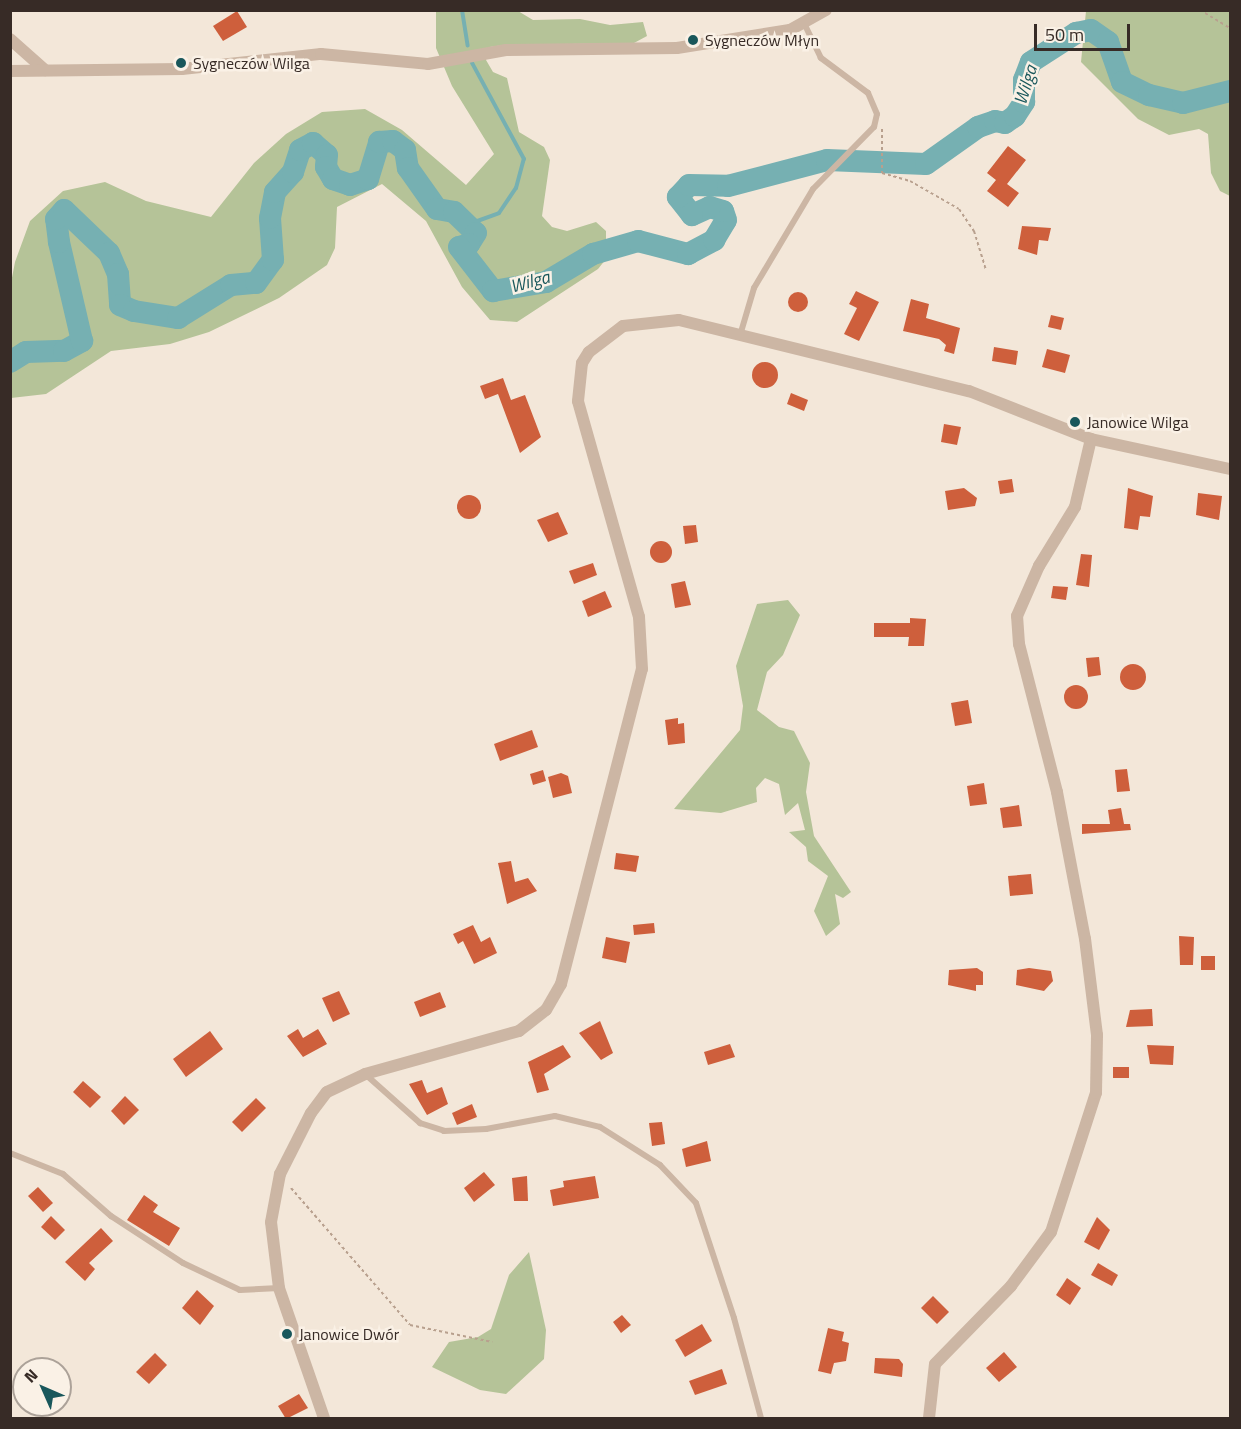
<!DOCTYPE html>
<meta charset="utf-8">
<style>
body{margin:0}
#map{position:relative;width:1241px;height:1429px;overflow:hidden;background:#f3e7d9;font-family:"Titillium Web",sans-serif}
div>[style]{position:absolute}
.green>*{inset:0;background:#b5c398}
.stream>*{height:4px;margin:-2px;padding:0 2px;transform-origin:2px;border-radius:2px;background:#76b0b2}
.river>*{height:22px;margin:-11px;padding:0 11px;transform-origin:11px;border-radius:11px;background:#76b0b2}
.building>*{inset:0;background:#ce5f3c}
.round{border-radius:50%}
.path>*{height:2px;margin-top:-1px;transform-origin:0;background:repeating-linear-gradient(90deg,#b8a08e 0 3px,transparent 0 6px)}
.lane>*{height:6px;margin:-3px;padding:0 3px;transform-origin:3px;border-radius:3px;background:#ccb6a4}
.street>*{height:12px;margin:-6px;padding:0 6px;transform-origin:6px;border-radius:6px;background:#ccb6a4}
.dots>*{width:16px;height:16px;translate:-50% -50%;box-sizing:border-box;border:3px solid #faf1e6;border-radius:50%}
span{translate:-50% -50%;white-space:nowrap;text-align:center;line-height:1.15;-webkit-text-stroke:5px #faf1e6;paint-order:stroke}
.poi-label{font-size:16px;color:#372b26}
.left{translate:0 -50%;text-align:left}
.water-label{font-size:18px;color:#19575b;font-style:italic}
.frame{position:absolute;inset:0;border:12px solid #372b26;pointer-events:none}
.north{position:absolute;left:12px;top:1357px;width:60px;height:60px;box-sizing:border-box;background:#faf1e6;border:2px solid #aca299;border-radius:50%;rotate:315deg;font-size:16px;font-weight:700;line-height:24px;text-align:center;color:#372b26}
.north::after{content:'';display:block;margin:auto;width:21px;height:27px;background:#19575b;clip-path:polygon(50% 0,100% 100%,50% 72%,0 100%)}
.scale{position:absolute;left:1034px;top:24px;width:96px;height:27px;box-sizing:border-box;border:3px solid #372b26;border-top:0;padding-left:8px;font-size:18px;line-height:21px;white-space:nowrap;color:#372b26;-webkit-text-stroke:4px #faf1e6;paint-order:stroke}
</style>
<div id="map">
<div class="green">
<i style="clip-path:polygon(436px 11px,518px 11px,533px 20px,580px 19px,610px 25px,643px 22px,647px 36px,634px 43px,504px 45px,490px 47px,486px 60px,493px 72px,507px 78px,519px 132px,544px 147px,550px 160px,542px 216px,552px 227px,567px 231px,596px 222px,606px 231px,606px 259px,598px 269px,517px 322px,490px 320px,462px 287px,426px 221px,382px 184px,337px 207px,335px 248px,327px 265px,279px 298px,209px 332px,170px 344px,111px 351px,46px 394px,11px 398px,10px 288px,15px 262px,30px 221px,63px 191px,105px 182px,146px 201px,211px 217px,254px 163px,286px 134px,322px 112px,365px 109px,402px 130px,466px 185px,494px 154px,452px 86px,436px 48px)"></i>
<i style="clip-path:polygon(1086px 11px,1230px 11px,1230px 196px,1220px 191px,1211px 173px,1208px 134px,1199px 129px,1169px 135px,1138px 119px,1081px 62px)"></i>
<i style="clip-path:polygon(788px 600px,800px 615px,783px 655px,767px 672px,757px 710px,779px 727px,794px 731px,810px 763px,806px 792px,814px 836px,851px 892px,843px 898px,835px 894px,840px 924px,826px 936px,814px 911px,828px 876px,808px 861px,806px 847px,789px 832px,805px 830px,798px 803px,785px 815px,779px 784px,765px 778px,756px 788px,757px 802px,721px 813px,674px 809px,740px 730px,743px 706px,736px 666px,757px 604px)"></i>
<i style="clip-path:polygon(529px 1252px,546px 1330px,544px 1359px,506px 1394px,480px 1390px,432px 1367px,449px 1342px,478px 1337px,491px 1329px,509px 1275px)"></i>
</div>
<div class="stream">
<i style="left:462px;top:10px;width:36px;rotate:81deg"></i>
<i style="left:469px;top:224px;width:32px;rotate:-20deg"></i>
<i style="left:499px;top:213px;width:30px;rotate:-56deg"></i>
<i style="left:516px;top:188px;width:30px;rotate:-75deg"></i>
<i style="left:524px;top:159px;width:109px;rotate:-118.4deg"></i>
</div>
<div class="river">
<i style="left:10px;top:362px;width:19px;rotate:-32deg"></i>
<i style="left:26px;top:352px;width:38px;rotate:-2deg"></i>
<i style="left:64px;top:351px;width:21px;rotate:-29deg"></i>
<i style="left:82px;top:341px;width:102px;rotate:-103.1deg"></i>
<i style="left:59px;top:242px;width:23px;rotate:-97deg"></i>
<i style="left:56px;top:219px;width:12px;rotate:-48deg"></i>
<i style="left:64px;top:210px;width:62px;rotate:43.7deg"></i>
<i style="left:109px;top:253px;width:23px;rotate:67deg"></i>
<i style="left:118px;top:274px;width:31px;rotate:86deg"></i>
<i style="left:120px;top:305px;width:15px;rotate:23deg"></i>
<i style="left:134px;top:311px;width:45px;rotate:9deg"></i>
<i style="left:178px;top:318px;width:62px;rotate:-31.9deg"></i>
<i style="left:231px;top:285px;width:25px;rotate:-5deg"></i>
<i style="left:256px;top:283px;width:29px;rotate:-54deg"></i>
<i style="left:273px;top:260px;width:42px;rotate:-94.1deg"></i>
<i style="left:270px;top:218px;width:26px;rotate:-79deg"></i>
<i style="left:275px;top:192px;width:27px;rotate:-48deg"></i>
<i style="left:293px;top:172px;width:23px;rotate:-72deg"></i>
<i style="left:300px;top:150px;width:15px;rotate:-28deg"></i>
<i style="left:313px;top:143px;width:18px;rotate:41deg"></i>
<i style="left:327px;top:155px;width:12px;rotate:95deg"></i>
<i style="left:326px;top:167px;width:14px;rotate:60deg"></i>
<i style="left:333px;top:179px;width:18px;rotate:19deg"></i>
<i style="left:350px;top:185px;width:19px;rotate:-18deg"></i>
<i style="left:368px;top:179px;width:39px;rotate:-73deg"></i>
<i style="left:379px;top:142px;width:14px;rotate:-4deg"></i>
<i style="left:393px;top:141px;width:15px;rotate:37deg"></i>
<i style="left:405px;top:150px;width:18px;rotate:81deg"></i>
<i style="left:408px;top:168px;width:50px;rotate:54.7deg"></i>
<i style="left:437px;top:209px;width:17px;rotate:10deg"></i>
<i style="left:454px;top:212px;width:30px;rotate:44deg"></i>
<i style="left:476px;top:233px;width:13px;rotate:122deg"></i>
<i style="left:469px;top:244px;width:10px;rotate:163deg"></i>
<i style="left:459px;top:247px;width:56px;rotate:52.3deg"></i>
<i style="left:493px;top:291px;width:54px;rotate:-9.6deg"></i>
<i style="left:546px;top:282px;width:55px;rotate:-30.8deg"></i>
<i style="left:593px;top:254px;width:47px;rotate:-16.1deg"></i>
<i style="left:638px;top:241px;width:52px;rotate:14.6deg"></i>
<i style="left:688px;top:254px;width:30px;rotate:-28deg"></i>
<i style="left:714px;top:240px;width:23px;rotate:-59deg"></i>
<i style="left:726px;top:220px;width:9px;rotate:-108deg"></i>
<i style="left:723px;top:211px;width:14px;rotate:-163deg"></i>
<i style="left:710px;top:207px;width:20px;rotate:156deg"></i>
<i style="left:692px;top:215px;width:23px;rotate:-128deg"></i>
<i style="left:678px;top:197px;width:16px;rotate:-47deg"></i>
<i style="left:689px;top:185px;width:39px;rotate:1deg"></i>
<i style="left:728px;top:186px;width:102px;rotate:-14.7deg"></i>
<i style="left:827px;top:160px;width:99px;rotate:2.3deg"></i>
<i style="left:926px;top:164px;width:64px;rotate:-35.4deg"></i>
<i style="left:978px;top:127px;width:18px;rotate:-19deg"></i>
<i style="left:995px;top:121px;width:10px;rotate:11deg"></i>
<i style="left:1005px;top:123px;width:12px;rotate:-35deg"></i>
<i style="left:1015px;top:116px;width:17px;rotate:-57deg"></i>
<i style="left:1024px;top:102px;width:22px;rotate:-90deg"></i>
<i style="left:1024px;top:80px;width:19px;rotate:-69deg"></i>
<i style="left:1031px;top:62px;width:54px;rotate:-32.8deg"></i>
<i style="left:1076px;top:33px;width:15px;rotate:-11deg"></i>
<i style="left:1091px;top:30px;width:21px;rotate:35deg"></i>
<i style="left:1108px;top:42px;width:42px;rotate:70.7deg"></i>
<i style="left:1122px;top:82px;width:30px;rotate:26deg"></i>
<i style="left:1149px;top:95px;width:35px;rotate:13deg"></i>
<i style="left:1183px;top:103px;width:49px;rotate:-14.3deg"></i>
</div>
<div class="building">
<i style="clip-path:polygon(237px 11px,247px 27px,223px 41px,213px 26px)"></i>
<i style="clip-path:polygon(1008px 146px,1026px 160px,1007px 184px,1019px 193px,1008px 207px,987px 191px,996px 180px,987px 173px)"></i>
<i style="clip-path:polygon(1022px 226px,1051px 228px,1048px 241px,1039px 240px,1037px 255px,1018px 249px)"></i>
<i style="clip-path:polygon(856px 291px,879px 302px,859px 341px,844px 334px,857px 308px,849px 304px)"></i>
<i class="round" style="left:788px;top:292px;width:20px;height:20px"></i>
<i style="clip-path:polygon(911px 299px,929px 304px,926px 318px,960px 328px,954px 354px,944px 351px,946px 345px,939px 339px,903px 331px)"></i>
<i style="clip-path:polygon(1051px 315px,1064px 318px,1061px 330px,1048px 327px)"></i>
<i style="clip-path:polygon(994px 347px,1018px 351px,1016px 365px,992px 361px)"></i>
<i style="clip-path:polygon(1047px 349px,1070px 355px,1065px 373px,1042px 367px)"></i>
<i class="round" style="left:752px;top:362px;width:26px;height:26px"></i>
<i style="clip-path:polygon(503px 378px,511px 400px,525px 395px,541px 437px,520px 453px,498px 394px,485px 399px,480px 386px)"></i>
<i style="clip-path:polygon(791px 393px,808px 400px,804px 411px,787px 404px)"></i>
<i style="clip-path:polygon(944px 424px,961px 427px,957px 445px,941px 442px)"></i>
<i style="clip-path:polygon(1012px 479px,1014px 492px,1000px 494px,998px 481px)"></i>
<i style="clip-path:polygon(964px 488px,977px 498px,975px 506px,948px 510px,945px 491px)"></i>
<i style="clip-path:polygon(1128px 488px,1153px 496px,1150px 517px,1140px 516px,1138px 530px,1124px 528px)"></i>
<i style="clip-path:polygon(1198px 493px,1222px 496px,1219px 520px,1196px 515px)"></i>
<i class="round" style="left:457px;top:495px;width:24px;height:24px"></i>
<i style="clip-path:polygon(558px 512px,568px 534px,548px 542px,537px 520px)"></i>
<i style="clip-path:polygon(696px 525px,698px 542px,685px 544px,683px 526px)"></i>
<i class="round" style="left:650px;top:541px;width:22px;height:22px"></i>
<i style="clip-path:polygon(1081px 554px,1092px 555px,1089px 587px,1076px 585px)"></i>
<i style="clip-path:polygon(593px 563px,597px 575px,574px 584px,569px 571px)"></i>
<i style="clip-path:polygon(685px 581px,691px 605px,675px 608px,671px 584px)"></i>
<i style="clip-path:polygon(1053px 586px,1068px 587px,1066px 600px,1051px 598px)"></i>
<i style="clip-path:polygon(605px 591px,612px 607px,588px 617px,582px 601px)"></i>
<i style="clip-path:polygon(910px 618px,926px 619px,924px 646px,908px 646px,909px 637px,874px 637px,874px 623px,910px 623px)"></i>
<i style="clip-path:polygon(1099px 657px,1101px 675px,1088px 677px,1086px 658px)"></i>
<i class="round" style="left:1120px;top:664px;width:26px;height:26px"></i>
<i class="round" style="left:1064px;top:685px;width:24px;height:24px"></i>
<i style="clip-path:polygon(968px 700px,972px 723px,955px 726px,951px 703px)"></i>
<i style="clip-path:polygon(678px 718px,678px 724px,684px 723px,685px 743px,668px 745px,665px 720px)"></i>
<i style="clip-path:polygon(532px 730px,538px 747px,500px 761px,494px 744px)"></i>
<i style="clip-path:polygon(1127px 769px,1130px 791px,1117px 792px,1115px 770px)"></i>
<i style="clip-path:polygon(543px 770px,546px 781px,533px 785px,530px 774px)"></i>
<i style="clip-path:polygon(561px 773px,568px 776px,572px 793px,553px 798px,548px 777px)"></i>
<i style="clip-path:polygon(984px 783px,987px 804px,970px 806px,967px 786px)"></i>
<i style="clip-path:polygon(1019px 805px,1022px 826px,1003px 828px,1000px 808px)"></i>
<i style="clip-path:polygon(1121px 808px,1124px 824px,1130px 824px,1131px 830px,1082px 834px,1082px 824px,1110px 824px,1108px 810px)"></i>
<i style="clip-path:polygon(616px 853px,639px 856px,636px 872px,614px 869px)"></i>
<i style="clip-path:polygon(511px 861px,515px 882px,528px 878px,537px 891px,507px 904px,498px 863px)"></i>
<i style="clip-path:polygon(1031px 874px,1033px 894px,1010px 896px,1008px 876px)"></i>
<i style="clip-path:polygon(654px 923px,655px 933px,634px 935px,633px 925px)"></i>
<i style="clip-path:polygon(473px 925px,481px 942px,490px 937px,497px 953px,474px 964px,463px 941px,458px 944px,453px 934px)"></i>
<i style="clip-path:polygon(1179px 936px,1194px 937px,1193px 965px,1180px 965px)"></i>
<i style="clip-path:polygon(606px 937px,630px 942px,626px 963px,602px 958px)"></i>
<i style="clip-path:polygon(1201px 956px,1215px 956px,1215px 970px,1201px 970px)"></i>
<i style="clip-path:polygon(977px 968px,983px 972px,983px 985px,976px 985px,976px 991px,948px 985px,949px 970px)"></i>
<i style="clip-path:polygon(1029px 968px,1051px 971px,1053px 981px,1044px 991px,1016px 985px,1017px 970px)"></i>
<i style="clip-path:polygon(339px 991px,350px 1014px,333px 1022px,322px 998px)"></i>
<i style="clip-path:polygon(440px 992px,446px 1007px,420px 1017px,414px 1002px)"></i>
<i style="clip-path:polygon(1152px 1009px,1153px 1026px,1126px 1027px,1130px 1010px)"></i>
<i style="clip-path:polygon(600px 1021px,613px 1053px,601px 1060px,579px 1033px)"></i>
<i style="clip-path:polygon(298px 1029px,303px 1038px,318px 1029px,327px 1044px,303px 1057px,287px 1036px)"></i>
<i style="clip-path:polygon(210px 1031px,223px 1049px,186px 1077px,173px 1059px)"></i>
<i style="clip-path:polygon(730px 1044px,735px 1057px,708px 1065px,704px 1052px)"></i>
<i style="clip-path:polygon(563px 1045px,571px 1057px,544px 1074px,549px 1090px,537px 1093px,528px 1062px)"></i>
<i style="clip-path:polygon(1147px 1045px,1174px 1046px,1173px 1065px,1150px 1064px)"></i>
<i style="clip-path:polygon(1113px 1067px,1129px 1067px,1129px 1078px,1113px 1078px)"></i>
<i style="clip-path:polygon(422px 1080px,427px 1093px,442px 1087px,448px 1104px,427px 1115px,409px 1084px)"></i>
<i style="clip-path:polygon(83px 1081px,101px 1097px,90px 1108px,73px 1092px)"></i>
<i style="clip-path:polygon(125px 1096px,139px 1110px,124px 1125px,111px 1111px)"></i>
<i style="clip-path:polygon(256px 1098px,266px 1108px,242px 1132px,232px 1122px)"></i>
<i style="clip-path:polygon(472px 1104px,477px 1117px,457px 1125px,452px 1113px)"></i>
<i style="clip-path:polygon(662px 1122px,665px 1144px,652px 1146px,649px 1123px)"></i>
<i style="clip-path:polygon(707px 1141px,711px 1161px,686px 1167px,682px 1149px)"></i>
<i style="clip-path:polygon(484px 1172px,495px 1185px,474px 1202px,464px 1188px)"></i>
<i style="clip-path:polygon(527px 1176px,528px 1201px,514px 1201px,512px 1178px)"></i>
<i style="clip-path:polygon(595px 1176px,599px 1198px,553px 1206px,550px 1190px,564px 1187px,563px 1181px)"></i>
<i style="clip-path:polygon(38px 1187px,53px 1203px,43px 1212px,28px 1196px)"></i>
<i style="clip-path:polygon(144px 1195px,158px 1205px,153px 1212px,180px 1228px,169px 1246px,127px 1220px)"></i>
<i style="clip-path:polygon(51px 1216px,65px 1230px,55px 1240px,41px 1227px)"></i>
<i style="clip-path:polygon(1097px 1217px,1110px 1230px,1099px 1250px,1084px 1242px)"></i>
<i style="clip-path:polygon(101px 1228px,113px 1241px,89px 1263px,95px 1269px,85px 1281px,65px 1262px)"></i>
<i style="clip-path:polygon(1098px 1263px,1118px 1275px,1112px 1286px,1091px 1275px)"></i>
<i style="clip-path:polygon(1067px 1278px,1081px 1288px,1070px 1305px,1056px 1295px)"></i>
<i style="clip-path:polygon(197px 1290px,214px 1306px,200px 1325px,182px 1308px)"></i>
<i style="clip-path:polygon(933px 1296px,949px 1312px,937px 1324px,921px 1308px)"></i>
<i style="clip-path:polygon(622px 1315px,631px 1325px,621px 1333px,613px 1322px)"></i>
<i style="clip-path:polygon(702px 1324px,712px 1341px,685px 1357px,675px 1340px)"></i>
<i style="clip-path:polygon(828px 1328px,844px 1332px,842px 1341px,849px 1343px,846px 1361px,834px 1363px,831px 1374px,818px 1371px)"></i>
<i style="clip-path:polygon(1004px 1352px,1017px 1367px,999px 1382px,986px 1368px)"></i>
<i style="clip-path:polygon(155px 1353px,167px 1365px,149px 1384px,136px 1372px)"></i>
<i style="clip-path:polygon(875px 1358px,899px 1359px,903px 1364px,902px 1377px,874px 1373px)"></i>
<i style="clip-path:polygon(722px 1369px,727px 1384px,695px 1395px,689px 1381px)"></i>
<i style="clip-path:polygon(299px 1394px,308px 1408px,286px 1419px,278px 1406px)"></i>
</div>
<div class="path">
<i style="left:1200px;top:10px;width:35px;rotate:31deg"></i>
<i style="left:882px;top:129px;width:44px;rotate:90deg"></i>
<i style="left:882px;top:173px;width:29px;rotate:16deg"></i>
<i style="left:910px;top:181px;width:56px;rotate:29.7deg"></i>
<i style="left:959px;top:209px;width:27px;rotate:56deg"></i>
<i style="left:974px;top:231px;width:41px;rotate:72.9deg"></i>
<i style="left:291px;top:1188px;width:181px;rotate:49deg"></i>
<i style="left:410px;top:1325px;width:84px;rotate:11.7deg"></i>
</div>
<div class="lane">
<i style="left:741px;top:332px;width:46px;rotate:-73.5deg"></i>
<i style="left:754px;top:288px;width:115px;rotate:-59.2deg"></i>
<i style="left:813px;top:189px;width:87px;rotate:-45.5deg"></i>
<i style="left:874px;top:127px;width:13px;rotate:-77deg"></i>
<i style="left:877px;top:114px;width:23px;rotate:-113deg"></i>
<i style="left:868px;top:93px;width:59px;rotate:-143.3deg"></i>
<i style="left:821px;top:58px;width:37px;rotate:-116deg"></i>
<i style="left:365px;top:1074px;width:74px;rotate:41.7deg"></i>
<i style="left:420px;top:1123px;width:25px;rotate:18deg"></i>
<i style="left:444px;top:1131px;width:42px;rotate:-2.7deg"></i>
<i style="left:486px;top:1129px;width:70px;rotate:-10.7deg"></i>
<i style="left:555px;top:1116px;width:46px;rotate:13.7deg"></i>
<i style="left:600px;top:1127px;width:71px;rotate:32.3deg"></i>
<i style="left:660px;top:1165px;width:52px;rotate:46.5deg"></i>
<i style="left:696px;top:1203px;width:121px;rotate:71.7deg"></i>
<i style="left:734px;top:1318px;width:104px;rotate:74.9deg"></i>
<i style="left:10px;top:1153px;width:57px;rotate:21.6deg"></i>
<i style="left:63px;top:1174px;width:64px;rotate:41.2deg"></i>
<i style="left:111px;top:1216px;width:86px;rotate:33.1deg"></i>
<i style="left:183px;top:1263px;width:63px;rotate:25.3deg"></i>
<i style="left:240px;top:1290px;width:39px;rotate:-3deg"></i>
</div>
<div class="street">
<i style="left:10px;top:39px;width:47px;rotate:41.5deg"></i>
<i style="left:10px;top:71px;width:172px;rotate:-0.7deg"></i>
<i style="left:182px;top:69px;width:140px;rotate:-6.2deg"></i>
<i style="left:321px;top:54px;width:107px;rotate:5.3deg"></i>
<i style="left:428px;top:64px;width:79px;rotate:-10.2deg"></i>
<i style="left:506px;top:50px;width:171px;rotate:-0.7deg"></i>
<i style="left:677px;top:48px;width:114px;rotate:-9.1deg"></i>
<i style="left:790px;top:30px;width:41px;rotate:-29.1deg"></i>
<i style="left:324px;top:1418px;width:138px;rotate:-109.1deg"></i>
<i style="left:279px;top:1288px;width:66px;rotate:-96.9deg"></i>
<i style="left:271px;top:1222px;width:49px;rotate:-79.4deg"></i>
<i style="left:280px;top:1174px;width:68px;rotate:-63.1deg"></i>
<i style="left:311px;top:1113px;width:26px;rotate:-53deg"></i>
<i style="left:327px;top:1092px;width:42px;rotate:-25.3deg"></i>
<i style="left:365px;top:1074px;width:160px;rotate:-15.6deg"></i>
<i style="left:519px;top:1031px;width:34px;rotate:-38deg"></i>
<i style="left:546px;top:1010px;width:30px;rotate:-60deg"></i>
<i style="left:561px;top:984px;width:325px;rotate:-75.6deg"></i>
<i style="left:642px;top:669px;width:52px;rotate:-93.3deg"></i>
<i style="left:639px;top:617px;width:224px;rotate:-105.8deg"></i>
<i style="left:578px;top:401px;width:38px;rotate:-84deg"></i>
<i style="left:582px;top:363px;width:13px;rotate:-58deg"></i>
<i style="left:589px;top:352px;width:43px;rotate:-37.4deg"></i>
<i style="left:623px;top:326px;width:56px;rotate:-6.1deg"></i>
<i style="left:679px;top:320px;width:299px;rotate:13.8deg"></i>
<i style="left:969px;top:391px;width:131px;rotate:21.5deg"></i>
<i style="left:1091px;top:439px;width:142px;rotate:12.2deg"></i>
<i style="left:929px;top:1418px;width:54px;rotate:-83.7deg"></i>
<i style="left:935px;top:1364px;width:109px;rotate:-45.7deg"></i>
<i style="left:1011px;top:1286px;width:67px;rotate:-53.5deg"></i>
<i style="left:1051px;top:1232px;width:146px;rotate:-72.1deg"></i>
<i style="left:1096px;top:1093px;width:58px;rotate:-89deg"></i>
<i style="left:1097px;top:1035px;width:97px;rotate:-97.1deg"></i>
<i style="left:1085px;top:939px;width:150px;rotate:-100.8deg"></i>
<i style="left:1057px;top:792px;width:153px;rotate:-104.4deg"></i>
<i style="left:1019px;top:644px;width:28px;rotate:-94deg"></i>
<i style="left:1017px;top:616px;width:55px;rotate:-66.3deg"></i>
<i style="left:1039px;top:566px;width:69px;rotate:-58.6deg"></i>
<i style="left:1075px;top:507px;width:70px;rotate:-76.8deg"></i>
</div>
<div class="dots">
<i style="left:693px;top:40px;background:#19575b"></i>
<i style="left:181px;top:63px;background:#19575b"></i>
<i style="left:1075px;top:422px;background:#19575b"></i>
<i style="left:287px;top:1334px;background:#19575b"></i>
</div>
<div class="poi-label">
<span class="left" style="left:705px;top:40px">Sygneczów Młyn</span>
<span class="left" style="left:193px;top:63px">Sygneczów Wilga</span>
<span class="left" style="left:1087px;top:422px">Janowice Wilga</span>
<span class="left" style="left:299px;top:1334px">Janowice Dwór</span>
</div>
<div class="water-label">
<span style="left:1026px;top:85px;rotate:-73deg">Wilga</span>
<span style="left:530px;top:282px;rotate:-15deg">Wilga</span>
</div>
<div class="frame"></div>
<div class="north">N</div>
<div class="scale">50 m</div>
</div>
